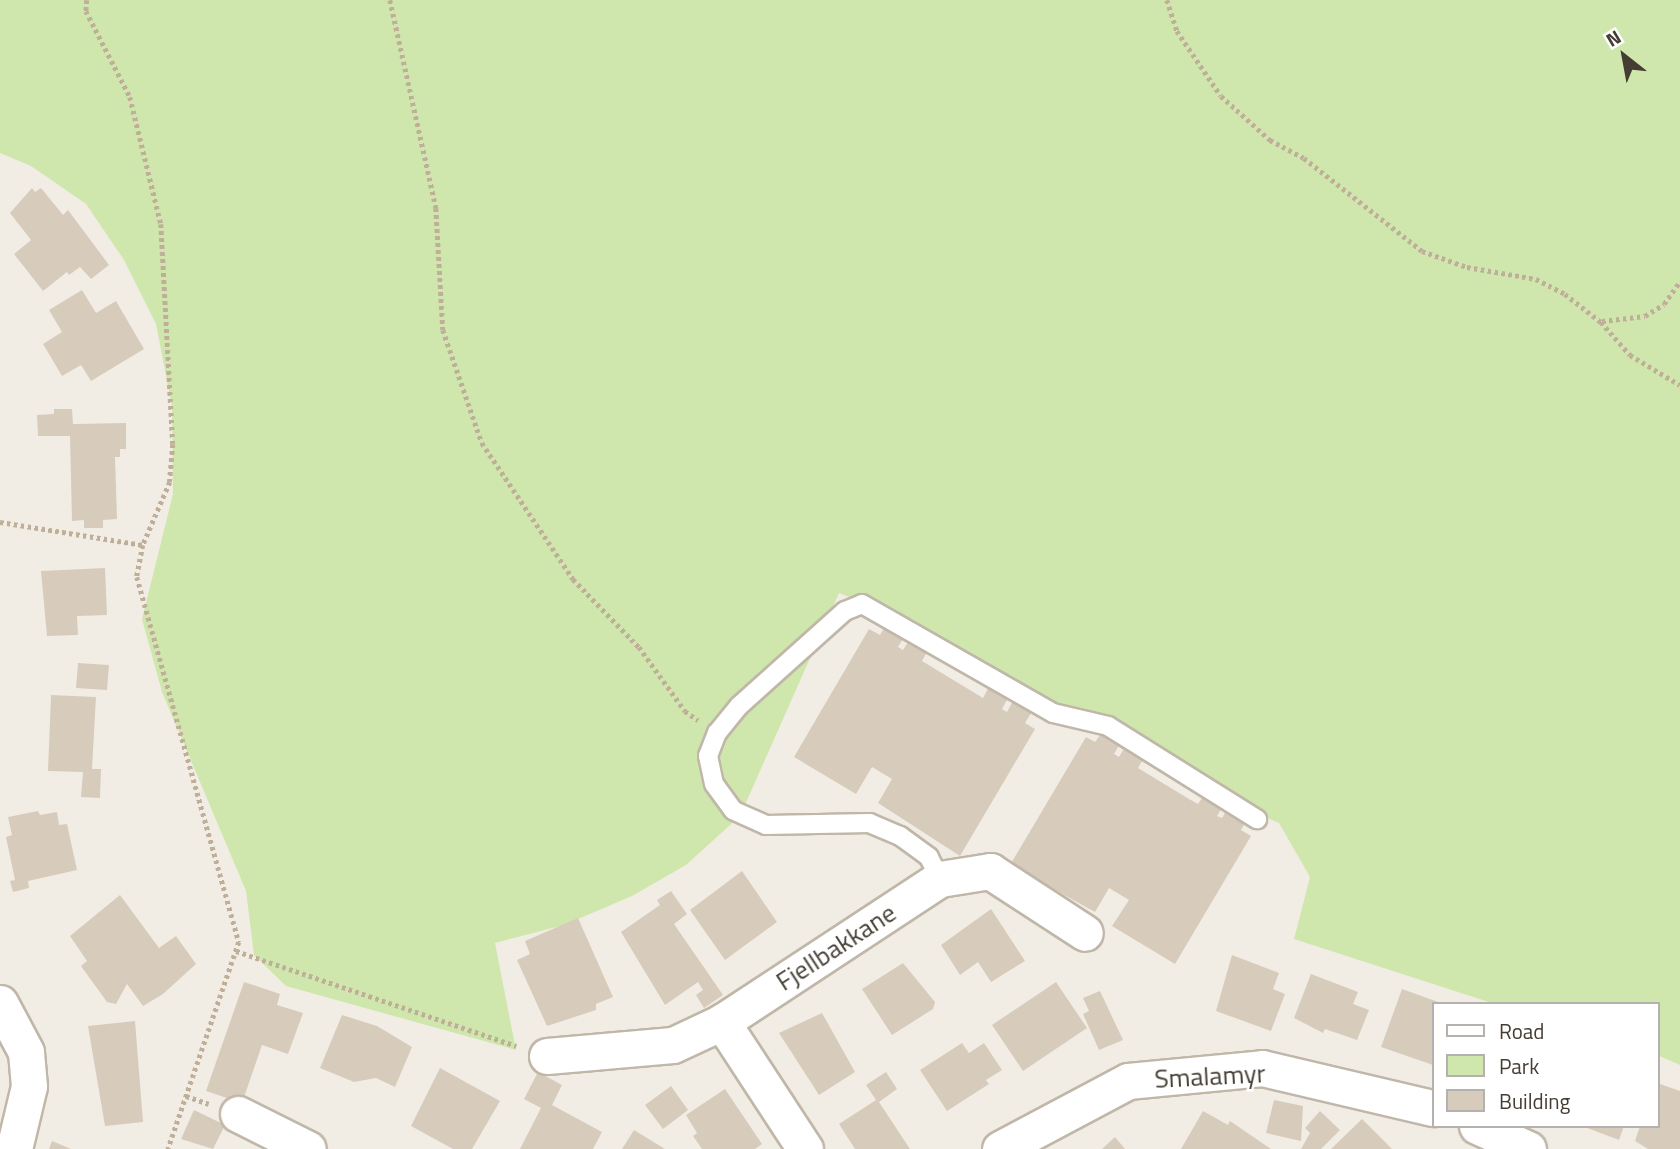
<!DOCTYPE html>
<style>
body{margin:0}
#map{position:relative;width:1680px;height:1149px;overflow:hidden;background:#f2ede4;font-family:"Titillium Web",sans-serif}
div>[style]{position:absolute}
.green>*{inset:0;background:#cfe7ac}
.building>*{inset:0;background:#d7cbbc}
.path>*{height:4.5px;margin-top:-2.25px;transform-origin:0;background:repeating-linear-gradient(90deg,#bfaf98 0 3.5px,transparent 0 7px)}
.roads{filter:drop-shadow(2px 0 #c0b7a9) drop-shadow(-2px 0 #c0b7a9) drop-shadow(0 2px #c0b7a9) drop-shadow(0 -2px #c0b7a9)}
.lane>*{height:18px;margin:-9px;padding:0 9px;transform-origin:9px;border-radius:9px;background:#fff}
.street>*{height:35px;margin:-17.5px;padding:0 17.5px;transform-origin:17.5px;border-radius:17.5px;background:#fff}
span{translate:-50% -50%;white-space:nowrap;text-align:center;line-height:1.15;-webkit-text-stroke:5px #fff;paint-order:stroke}
.street-label{font-size:26px;color:#443d34}
.legend{position:absolute;left:1432px;top:1002px;width:228px;height:126px;box-sizing:border-box;background:#fff;border:2px solid #b4b1ae;margin:0;padding:9px 12px;list-style:none;font-size:21px;color:#443d34}
.legend li{display:flex;align-items:center;gap:14px;height:35px}
.legend b{width:35px;border:2px solid #b4b1ae}
.north{position:absolute;left:1589px;top:21px;width:70px;height:70px;-webkit-text-stroke:5px #fff;paint-order:stroke;rotate:329deg;font-size:19px;font-weight:700;line-height:28px;text-align:center;color:#443d34}
.north::after{content:'';display:block;margin:auto;width:24px;height:32px;background:#443d34;clip-path:polygon(50% 0,100% 100%,50% 72%,0 100%)}
</style>
<div id="map">
<div class="green">
<i style="clip-path:polygon(0 0,1680px 0,1680px 1065px,1657px 1055px,1657px 1004px,1495px 1004px,1294px 939px,1310px 877px,1279px 823px,1145px 763px,925px 627px,839px 593px,740px 816px,686px 865px,632px 896px,564px 925px,495px 943px,516px 1050px,286px 986px,254px 955px,246px 891px,162px 692px,142px 619px,173px 494px,172px 407px,156px 324px,124px 260px,86px 204px,31px 166px,0 153px)"></i>
</div>
<div class="building">
<i style="clip-path:polygon(32px 188px,35px 192px,41px 188px,63px 215px,68px 210px,109px 265px,91px 279px,80px 267px,69px 275px,67px 272px,43px 291px,14px 254px,31px 240px,10px 213px)"></i>
<i style="clip-path:polygon(82px 290px,96px 313px,116px 301px,144px 349px,91px 381px,81px 365px,62px 376px,43px 344px,62px 332px,49px 310px)"></i>
<i style="clip-path:polygon(54px 409px,72px 409px,73px 424px,126px 423px,126px 449px,120px 449px,120px 457px,115px 457px,117px 519px,103px 520px,103px 528px,84px 528px,84px 520px,72px 521px,70px 436px,38px 436px,37px 415px,54px 414px)"></i>
<i style="clip-path:polygon(105px 568px,107px 615px,77px 616px,78px 635px,47px 636px,41px 571px)"></i>
<i style="clip-path:polygon(887px 623px,906px 634px,898px 647px,903px 650px,911px 637px,929px 648px,922px 661px,983px 698px,990px 685px,1009px 696px,1002px 709px,1007px 712px,1014px 699px,1033px 710px,1025px 723px,1035px 729px,960px 856px,878px 803px,892px 779px,872px 767px,856px 794px,794px 757px,869px 629px,880px 635px)"></i>
<i style="clip-path:polygon(78px 663px,109px 665px,107px 690px,76px 688px)"></i>
<i style="clip-path:polygon(51px 695px,96px 697px,92px 769px,101px 769px,100px 798px,81px 797px,83px 772px,48px 771px)"></i>
<i style="clip-path:polygon(1103px 731px,1121px 742px,1114px 754px,1119px 757px,1126px 745px,1145px 756px,1138px 768px,1189px 799px,1198px 804px,1206px 792px,1224px 804px,1217px 816px,1222px 818px,1229px 806px,1248px 818px,1241px 830px,1251px 836px,1175px 964px,1112px 926px,1129px 900px,1109px 888px,1095px 912px,1010px 865px,1086px 737px,1095px 742px)"></i>
<i style="clip-path:polygon(38px 811px,40px 815px,57px 812px,59px 825px,67px 824px,77px 870px,28px 881px,29px 888px,13px 892px,10px 881px,15px 880px,6px 837px,12px 835px,8px 817px)"></i>
<i style="clip-path:polygon(742px 871px,777px 922px,725px 960px,690px 910px)"></i>
<i style="clip-path:polygon(671px 891px,687px 914px,674px 924px,723px 995px,704px 1008px,696px 995px,703px 990px,698px 982px,665px 1005px,621px 932px,660px 905px,657px 900px)"></i>
<i style="clip-path:polygon(120px 895px,159px 948px,176px 936px,196px 964px,163px 994px,143px 1006px,127px 984px,116px 1004px,107px 1002px,81px 966px,87px 961px,70px 936px)"></i>
<i style="clip-path:polygon(991px 909px,1025px 961px,991px 982px,978px 962px,960px 975px,941px 945px)"></i>
<i style="clip-path:polygon(578px 918px,613px 997px,596px 1004px,596px 1010px,547px 1026px,517px 960px,530px 954px,525px 941px)"></i>
<i style="clip-path:polygon(1232px 955px,1279px 973px,1273px 989px,1285px 994px,1271px 1031px,1216px 1011px)"></i>
<i style="clip-path:polygon(903px 963px,935px 1002px,933px 1009px,892px 1035px,862px 989px)"></i>
<i style="clip-path:polygon(1311px 974px,1358px 992px,1353px 1004px,1369px 1010px,1357px 1040px,1325px 1029px,1323px 1033px,1294px 1018px)"></i>
<i style="clip-path:polygon(244px 982px,280px 994px,277px 1005px,303px 1013px,288px 1054px,262px 1045px,242px 1103px,206px 1091px)"></i>
<i style="clip-path:polygon(1056px 982px,1087px 1028px,1023px 1071px,992px 1025px)"></i>
<i style="clip-path:polygon(1402px 989px,1441px 1003px,1433px 1004px,1433px 1065px,1381px 1047px)"></i>
<i style="clip-path:polygon(1100px 991px,1123px 1040px,1099px 1050px,1083px 1014px,1089px 1011px,1083px 998px)"></i>
<i style="clip-path:polygon(822px 1013px,855px 1072px,819px 1095px,779px 1033px)"></i>
<i style="clip-path:polygon(342px 1015px,377px 1026px,412px 1047px,395px 1087px,376px 1078px,354px 1082px,320px 1068px)"></i>
<i style="clip-path:polygon(135px 1021px,143px 1122px,105px 1126px,88px 1026px)"></i>
<i style="clip-path:polygon(962px 1043px,969px 1053px,984px 1043px,1002px 1070px,986px 1080px,989px 1084px,947px 1111px,920px 1070px)"></i>
<i style="clip-path:polygon(440px 1068px,500px 1101px,472px 1149px,453px 1149px,411px 1126px)"></i>
<i style="clip-path:polygon(538px 1072px,562px 1085px,552px 1105px,602px 1132px,593px 1149px,520px 1149px,541px 1108px,524px 1099px)"></i>
<i style="clip-path:polygon(886px 1072px,897px 1089px,879px 1102px,910px 1149px,855px 1149px,839px 1124px,876px 1100px,866px 1085px)"></i>
<i style="clip-path:polygon(1657px 1083px,1680px 1091px,1680px 1149px,1648px 1149px,1635px 1141px,1640px 1126px,1657px 1126px)"></i>
<i style="clip-path:polygon(671px 1086px,688px 1110px,663px 1129px,645px 1105px)"></i>
<i style="clip-path:polygon(725px 1089px,762px 1144px,755px 1149px,702px 1149px,693px 1136px,697px 1133px,686px 1115px)"></i>
<i style="clip-path:polygon(1274px 1100px,1303px 1106px,1301px 1141px,1266px 1133px)"></i>
<i style="clip-path:polygon(194px 1110px,225px 1125px,213px 1149px,181px 1139px)"></i>
<i style="clip-path:polygon(1203px 1111px,1228px 1125px,1230px 1121px,1271px 1149px,1181px 1149px)"></i>
<i style="clip-path:polygon(1320px 1111px,1340px 1130px,1321px 1149px,1301px 1149px,1310px 1133px,1305px 1128px)"></i>
<i style="clip-path:polygon(1362px 1119px,1392px 1149px,1331px 1149px)"></i>
<i style="clip-path:polygon(1582px 1126px,1624px 1126px,1619px 1140px)"></i>
<i style="clip-path:polygon(634px 1130px,665px 1149px,622px 1149px)"></i>
<i style="clip-path:polygon(1115px 1137px,1125px 1149px,1102px 1149px)"></i>
<i style="clip-path:polygon(52px 1141px,71px 1149px,49px 1149px)"></i>
</div>
<div class="path">
<i style="left:87px;top:0;width:11px;rotate:95deg"></i>
<i style="left:86px;top:11px;width:97px;rotate:62.9deg"></i>
<i style="left:130px;top:97px;width:131px;rotate:76.3deg"></i>
<i style="left:161px;top:224px;width:220px;rotate:86.9deg"></i>
<i style="left:173px;top:444px;width:38px;rotate:95deg"></i>
<i style="left:170px;top:482px;width:69px;rotate:113.2deg"></i>
<i style="left:143px;top:545px;width:33px;rotate:101deg"></i>
<i style="left:137px;top:577px;width:379px;rotate:74.4deg"></i>
<i style="left:239px;top:942px;width:219px;rotate:108.9deg"></i>
<i style="left:390px;top:0;width:213px;rotate:77.5deg"></i>
<i style="left:436px;top:208px;width:122px;rotate:86.7deg"></i>
<i style="left:443px;top:330px;width:120px;rotate:71deg"></i>
<i style="left:482px;top:443px;width:164px;rotate:56.2deg"></i>
<i style="left:573px;top:579px;width:95px;rotate:45.9deg"></i>
<i style="left:639px;top:647px;width:79px;rotate:54.3deg"></i>
<i style="left:685px;top:711px;width:16px;rotate:35deg"></i>
<i style="left:1167px;top:0;width:33px;rotate:72deg"></i>
<i style="left:1177px;top:31px;width:78px;rotate:55.9deg"></i>
<i style="left:1221px;top:96px;width:66px;rotate:41.9deg"></i>
<i style="left:1270px;top:140px;width:38px;rotate:28deg"></i>
<i style="left:1304px;top:158px;width:150px;rotate:38.2deg"></i>
<i style="left:1422px;top:251px;width:48px;rotate:19.6deg"></i>
<i style="left:1467px;top:267px;width:70px;rotate:9.9deg"></i>
<i style="left:1536px;top:279px;width:33px;rotate:27deg"></i>
<i style="left:1565px;top:294px;width:46px;rotate:37.9deg"></i>
<i style="left:1601px;top:322px;width:44px;rotate:48.7deg"></i>
<i style="left:1630px;top:355px;width:58px;rotate:31deg"></i>
<i style="left:1602px;top:321px;width:43px;rotate:-6.6deg"></i>
<i style="left:1645px;top:316px;width:22px;rotate:-32deg"></i>
<i style="left:1664px;top:304px;width:28px;rotate:-55deg"></i>
<i style="left:0;top:522px;width:145px;rotate:9.1deg"></i>
<i style="left:236px;top:951px;width:296px;rotate:18.7deg"></i>
<i style="left:186px;top:1096px;width:24px;rotate:19deg"></i>
</div>
<div class="roads">
<div class="lane">
<i style="left:940px;top:879px;width:25px;rotate:-117deg"></i>
<i style="left:929px;top:857px;width:36px;rotate:-144deg"></i>
<i style="left:900px;top:836px;width:33px;rotate:-157deg"></i>
<i style="left:870px;top:823px;width:104px;rotate:178.9deg"></i>
<i style="left:766px;top:825px;width:36px;rotate:-156deg"></i>
<i style="left:733px;top:810px;width:32px;rotate:-126deg"></i>
<i style="left:714px;top:784px;width:29px;rotate:-102deg"></i>
<i style="left:708px;top:756px;width:25px;rotate:-69deg"></i>
<i style="left:717px;top:733px;width:35px;rotate:-51deg"></i>
<i style="left:739px;top:706px;width:142px;rotate:-41.9deg"></i>
<i style="left:845px;top:611px;width:18px;rotate:-22deg"></i>
<i style="left:862px;top:604px;width:220px;rotate:29.7deg"></i>
<i style="left:1053px;top:713px;width:57px;rotate:13.3deg"></i>
<i style="left:1108px;top:726px;width:176px;rotate:32deg"></i>
</div>
<div class="street">
<i style="left:0;top:1003px;width:55px;rotate:62deg"></i>
<i style="left:26px;top:1052px;width:34px;rotate:85deg"></i>
<i style="left:29px;top:1086px;width:65px;rotate:103.4deg"></i>
<i style="left:547px;top:1056px;width:126px;rotate:-5deg"></i>
<i style="left:673px;top:1045px;width:54px;rotate:-25.1deg"></i>
<i style="left:238px;top:1114px;width:78px;rotate:26.6deg"></i>
<i style="left:1477px;top:1126px;width:56px;rotate:24.3deg"></i>
<i style="left:805px;top:1149px;width:152px;rotate:-123.2deg"></i>
<i style="left:722px;top:1022px;width:261px;rotate:-33.3deg"></i>
<i style="left:940px;top:879px;width:51px;rotate:-9.1deg"></i>
<i style="left:990px;top:871px;width:113px;rotate:33.1deg"></i>
<i style="left:1000px;top:1149px;width:145px;rotate:-28deg"></i>
<i style="left:1128px;top:1081px;width:135px;rotate:-5.5deg"></i>
<i style="left:1262px;top:1068px;width:176px;rotate:13.2deg"></i>
</div>
</div>
<div class="street-label">
<span style="left:836px;top:947px;rotate:-33deg">Fjellbakkane</span>
<span style="left:1210px;top:1076px;rotate:-3deg">Smalamyr</span>
</div>
<ul class="legend">
<li><b style="height:9px;background:#fff"></b>Road</li>
<li><b style="height:19px;background:#cfe7ac"></b>Park</li>
<li><b style="height:19px;background:#d7cbbc"></b>Building</li>
</ul>
<div class="north">N</div>
</div>
